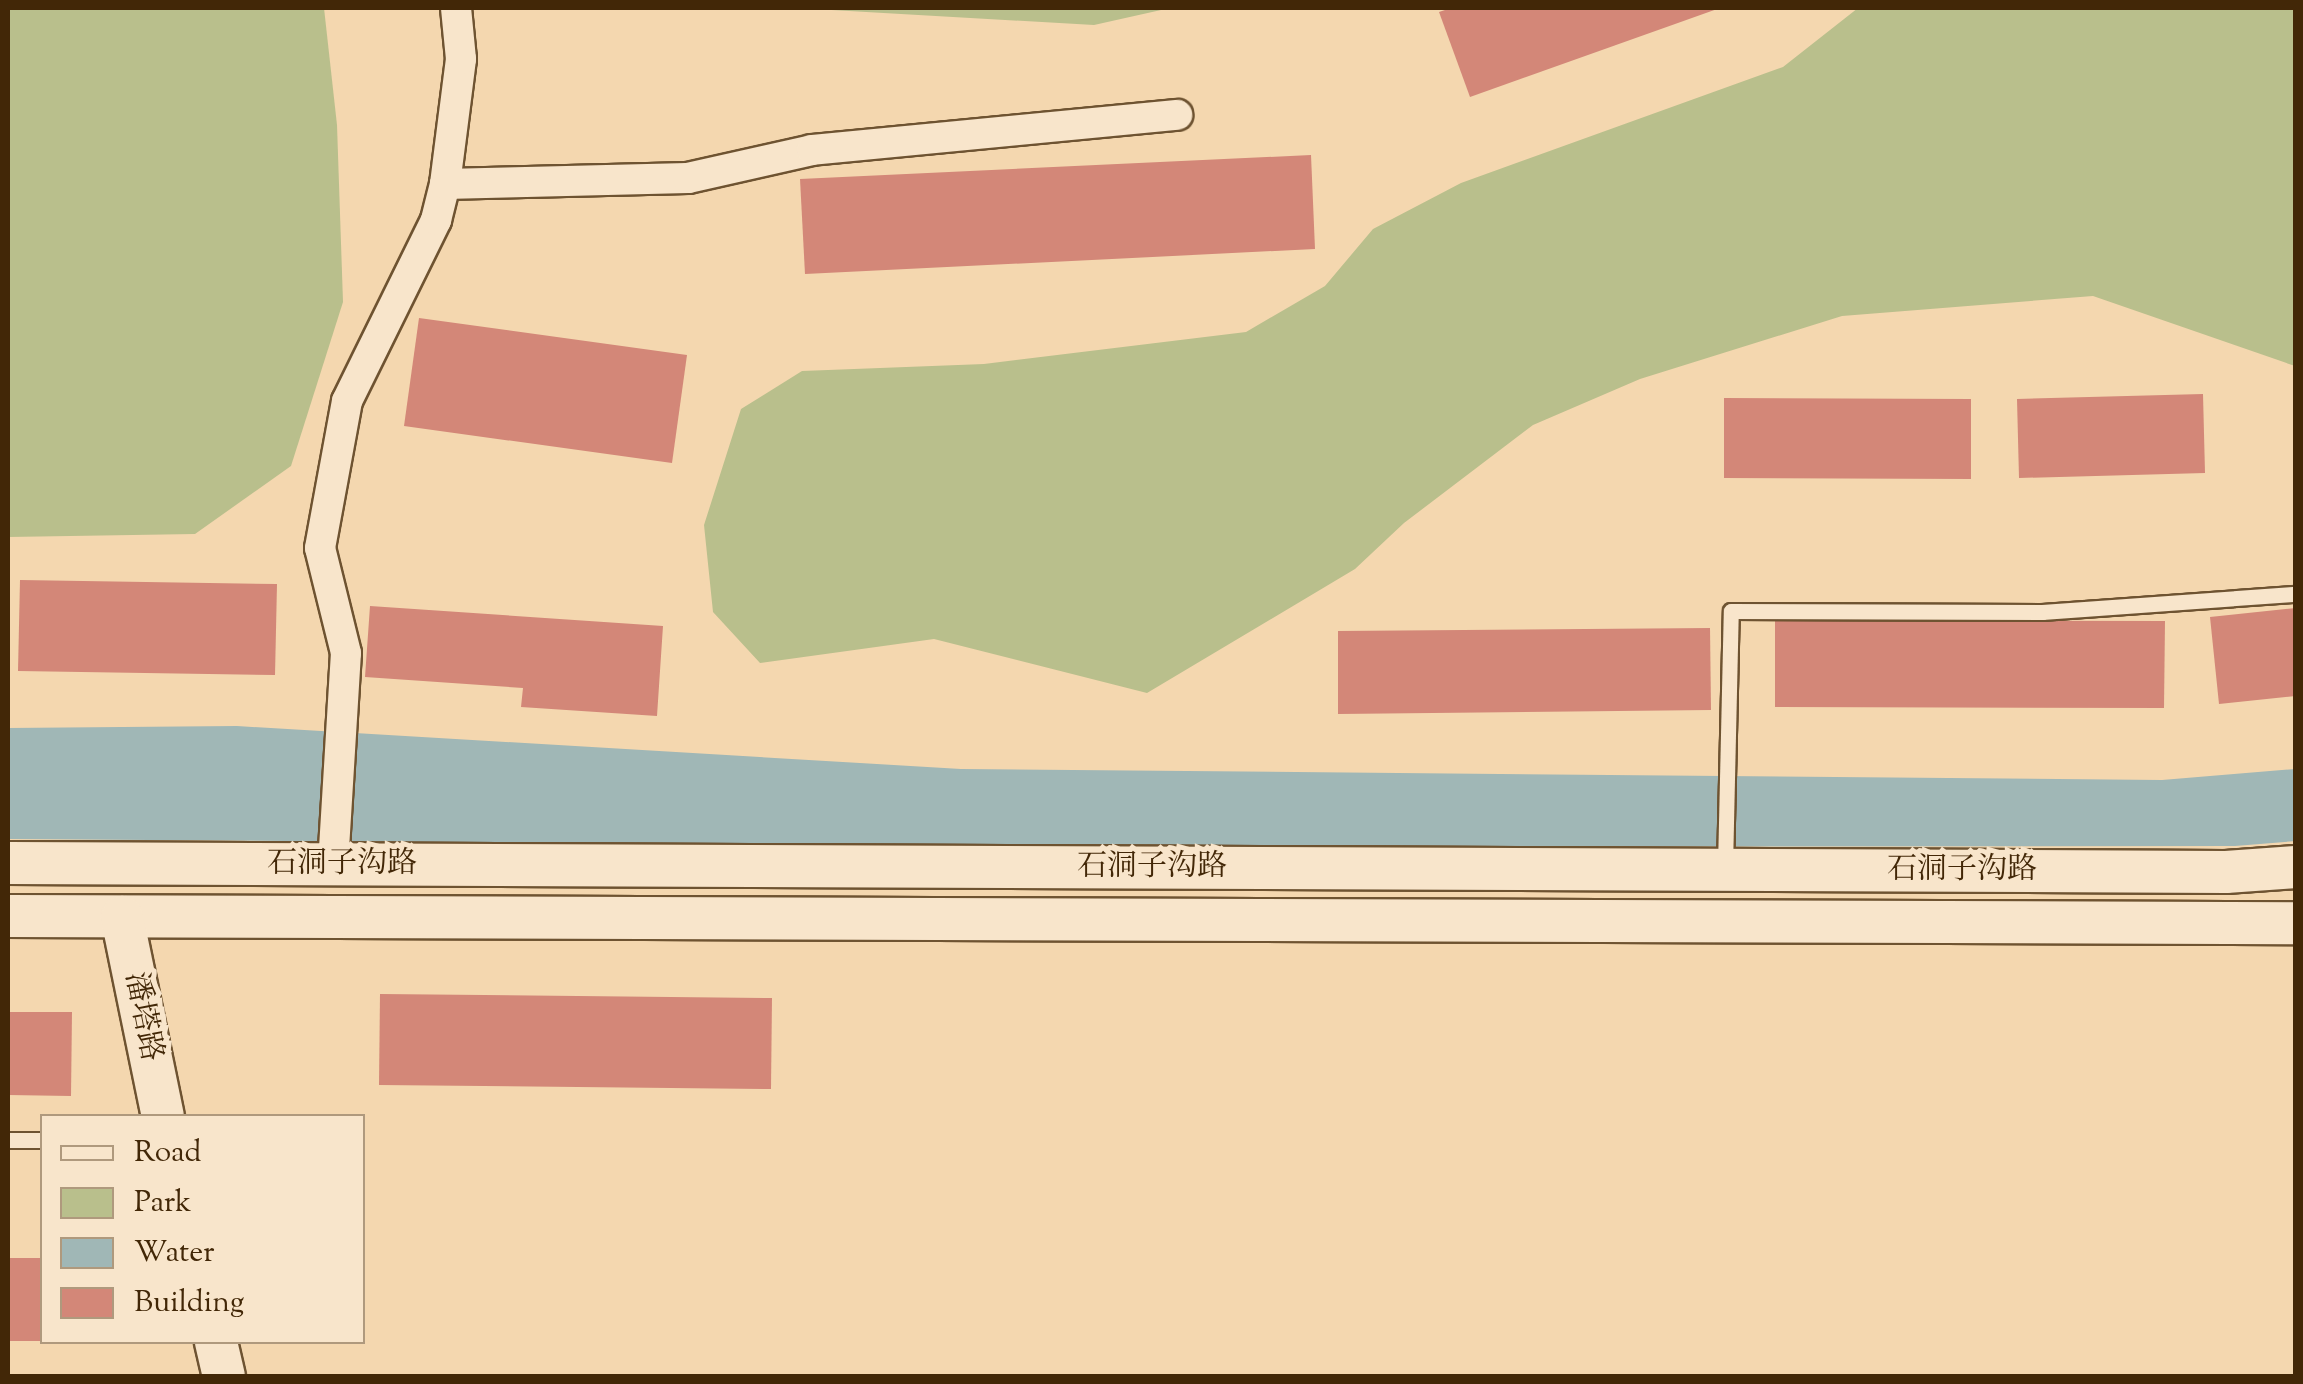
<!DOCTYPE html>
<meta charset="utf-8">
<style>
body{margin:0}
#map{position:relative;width:2303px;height:1384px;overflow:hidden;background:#f4d7af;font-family:"Sorts Mill Goudy","Noto Serif SC",serif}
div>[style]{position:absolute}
.green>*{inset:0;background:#b9bf8c}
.water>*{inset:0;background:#a0b7b6}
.building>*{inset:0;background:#d38778}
.roads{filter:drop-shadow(2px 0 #6e5331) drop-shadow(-2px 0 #6e5331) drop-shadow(0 2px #6e5331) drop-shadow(0 -2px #6e5331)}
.lane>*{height:15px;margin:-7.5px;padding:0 7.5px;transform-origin:7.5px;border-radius:7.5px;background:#f8e5cb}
.street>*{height:30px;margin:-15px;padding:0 15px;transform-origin:15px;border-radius:15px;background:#f8e5cb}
.secondary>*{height:42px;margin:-21px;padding:0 21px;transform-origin:21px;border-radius:21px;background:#f8e5cb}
span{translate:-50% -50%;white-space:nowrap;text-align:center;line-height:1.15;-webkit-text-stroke:10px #f8e5cb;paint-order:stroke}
.street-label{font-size:30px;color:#422707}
.frame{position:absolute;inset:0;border:10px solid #422707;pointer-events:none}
.legend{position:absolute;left:40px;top:1114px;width:325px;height:230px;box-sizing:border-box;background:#f8e5cb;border:2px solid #af997d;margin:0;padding:12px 18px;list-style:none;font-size:30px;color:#422707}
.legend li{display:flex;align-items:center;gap:20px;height:50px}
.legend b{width:50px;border:2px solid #af997d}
</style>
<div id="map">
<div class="green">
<i style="clip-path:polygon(8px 8px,324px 8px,337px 125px,343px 302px,291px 466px,195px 534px,8px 537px)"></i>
<i style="clip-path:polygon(797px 8px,1170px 8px,1094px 25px)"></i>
<i style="clip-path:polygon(1858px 8px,2295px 8px,2295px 366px,2093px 296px,1842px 316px,1640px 379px,1533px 425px,1404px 523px,1355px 569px,1147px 693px,934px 639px,760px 663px,713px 612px,704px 525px,741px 409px,802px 371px,984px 364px,1246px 332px,1325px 286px,1373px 229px,1461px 183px,1783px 67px)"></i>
</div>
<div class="water">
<i style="clip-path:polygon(237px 726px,961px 769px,2162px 780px,2295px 769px,2296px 841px,2235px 846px,1068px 847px,8px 839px,8px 728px)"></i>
</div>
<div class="building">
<i style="clip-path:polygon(1451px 8px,1720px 8px,1470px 97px,1439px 12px)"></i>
<i style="clip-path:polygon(1311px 155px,1315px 249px,805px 274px,800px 179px)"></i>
<i style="clip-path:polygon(419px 318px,687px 355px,672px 463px,404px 426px)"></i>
<i style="clip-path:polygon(2203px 394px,2205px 473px,2019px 478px,2017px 399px)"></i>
<i style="clip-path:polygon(1724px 398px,1971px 399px,1971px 479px,1724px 478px)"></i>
<i style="clip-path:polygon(20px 580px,277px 584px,275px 675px,18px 671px)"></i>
<i style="clip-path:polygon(370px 606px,663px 626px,657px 716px,521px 707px,523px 688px,365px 677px)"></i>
<i style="clip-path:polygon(2296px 608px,2296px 696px,2219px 704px,2210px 617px)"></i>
<i style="clip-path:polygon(1775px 620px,2165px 621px,2164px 708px,1775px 707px)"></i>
<i style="clip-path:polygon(1710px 628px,1711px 710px,1338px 714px,1338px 631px)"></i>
<i style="clip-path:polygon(380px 994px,772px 998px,771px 1089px,379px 1085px)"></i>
<i style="clip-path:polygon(8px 1012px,72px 1012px,71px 1096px,8px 1095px)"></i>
<i style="clip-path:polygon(8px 1258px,42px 1258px,42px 1341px,8px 1341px)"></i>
</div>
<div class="roads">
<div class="lane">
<i style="left:1725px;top:867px;width:256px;rotate:-88.7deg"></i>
<i style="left:1731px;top:611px;width:311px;rotate:0.2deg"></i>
<i style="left:2042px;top:612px;width:255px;rotate:-4.1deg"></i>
<i style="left:8px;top:1140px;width:34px"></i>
</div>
<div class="street">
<i style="left:445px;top:184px;width:243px;rotate:-1.4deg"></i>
<i style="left:688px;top:178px;width:127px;rotate:-12.7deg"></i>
<i style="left:812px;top:150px;width:367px;rotate:-5.5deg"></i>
<i style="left:333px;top:865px;width:212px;rotate:-86.5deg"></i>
<i style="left:346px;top:653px;width:108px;rotate:-103.9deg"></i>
<i style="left:320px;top:548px;width:149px;rotate:-79.6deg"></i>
<i style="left:347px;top:401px;width:202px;rotate:-63.8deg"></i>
<i style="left:436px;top:220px;width:37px;rotate:-76deg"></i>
<i style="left:445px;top:184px;width:126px;rotate:-82.7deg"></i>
<i style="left:461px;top:59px;width:51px;rotate:-95.6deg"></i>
</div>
<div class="secondary">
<i style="left:8px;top:863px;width:2218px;rotate:0.23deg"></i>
<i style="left:2226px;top:872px;width:70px;rotate:-4.1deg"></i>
<i style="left:8px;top:916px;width:2288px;rotate:0.18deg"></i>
<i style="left:122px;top:917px;width:203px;rotate:78.4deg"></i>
<i style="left:216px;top:1342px;width:35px;rotate:77deg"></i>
</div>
</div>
<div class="street-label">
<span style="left:342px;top:865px">石洞子沟路</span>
<span style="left:1152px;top:868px">石洞子沟路</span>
<span style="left:1962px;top:871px">石洞子沟路</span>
<span style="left:142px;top:1017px;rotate:79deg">潘塔路</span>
</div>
<div class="frame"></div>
<ul class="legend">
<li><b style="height:12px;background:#f8e5cb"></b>Road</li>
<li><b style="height:28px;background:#b9bf8c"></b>Park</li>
<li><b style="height:28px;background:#a0b7b6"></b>Water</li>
<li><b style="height:28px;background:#d38778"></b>Building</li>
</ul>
</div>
